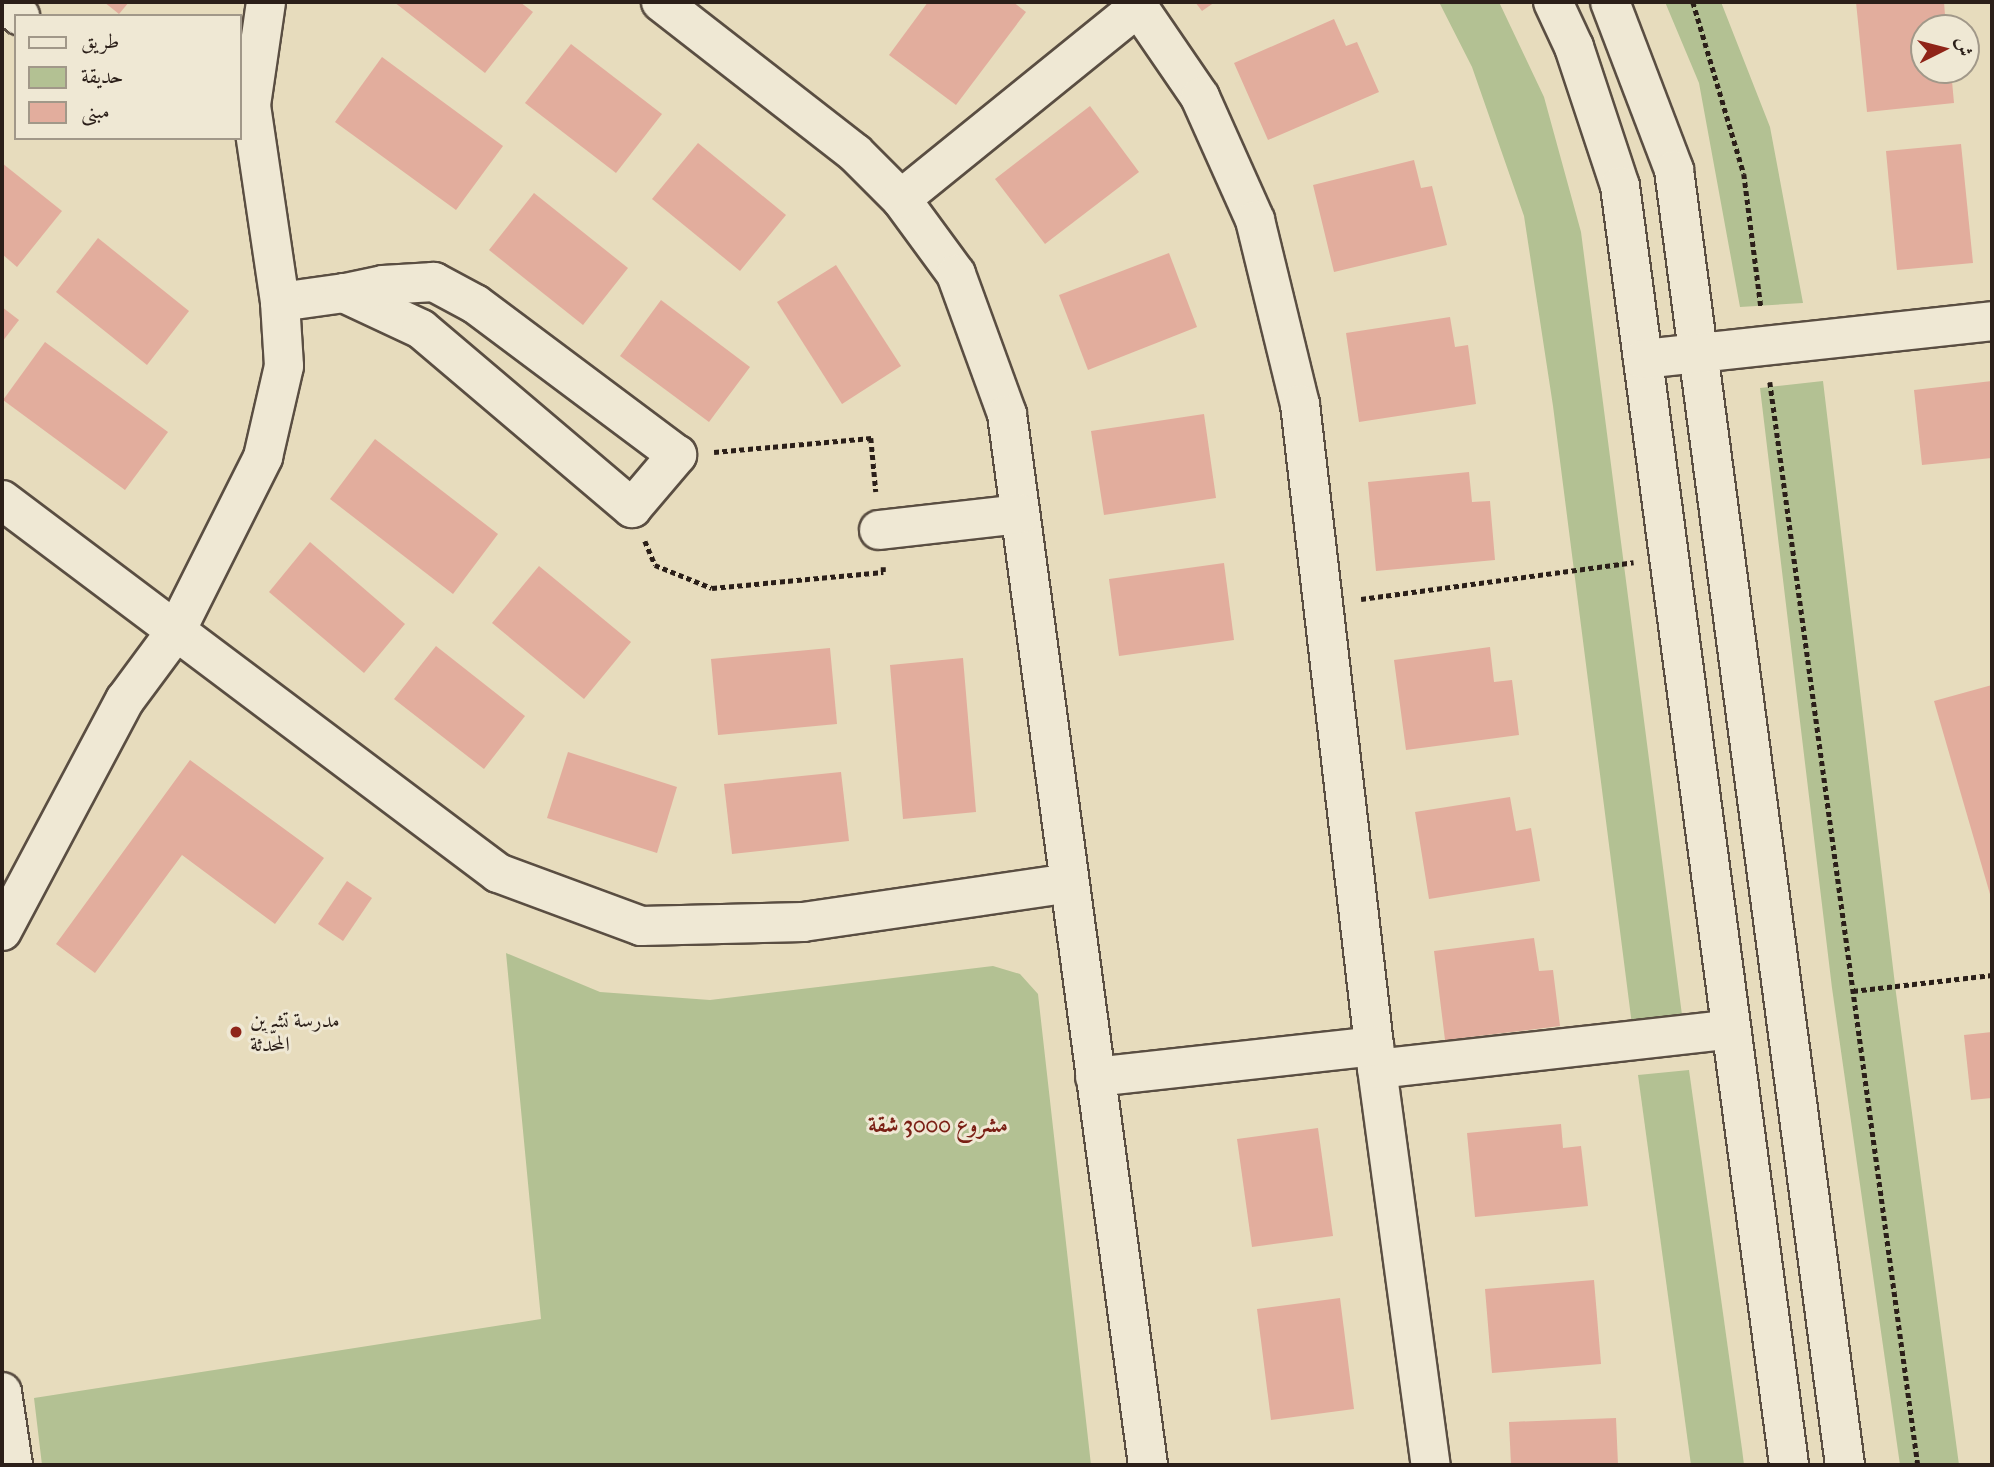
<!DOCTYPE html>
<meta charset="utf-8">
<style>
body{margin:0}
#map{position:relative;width:1994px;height:1467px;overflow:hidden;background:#e7dcbd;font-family:"IM FELL French Canon",Amiri,serif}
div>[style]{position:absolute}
.green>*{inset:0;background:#b3c193}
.building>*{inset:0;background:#e2ad9d}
.path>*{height:4.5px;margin-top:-2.25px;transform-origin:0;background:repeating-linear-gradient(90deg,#2b1f19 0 5px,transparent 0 8.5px)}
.roads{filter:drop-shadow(2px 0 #5a4e42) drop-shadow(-2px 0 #5a4e42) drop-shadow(0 2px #5a4e42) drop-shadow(0 -2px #5a4e42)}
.minor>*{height:38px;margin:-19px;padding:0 19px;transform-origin:19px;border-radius:19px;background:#efe8d4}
.dots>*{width:19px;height:19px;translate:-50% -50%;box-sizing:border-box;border:4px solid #efe8d4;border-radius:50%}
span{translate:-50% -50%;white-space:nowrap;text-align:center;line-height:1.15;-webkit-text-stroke:6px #efe8d4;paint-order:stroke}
.poi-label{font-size:21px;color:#2b1f19}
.left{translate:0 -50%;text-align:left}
.neighbourhood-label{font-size:23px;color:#7a1f14;font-weight:700}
.frame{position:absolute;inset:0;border:4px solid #2b1f19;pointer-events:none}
.legend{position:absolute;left:14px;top:14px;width:228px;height:126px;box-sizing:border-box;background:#efe8d4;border:2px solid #a19889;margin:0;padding:9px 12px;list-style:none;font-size:21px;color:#2b1f19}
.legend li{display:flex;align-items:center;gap:14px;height:35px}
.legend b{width:35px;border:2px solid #a19889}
.north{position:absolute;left:1910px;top:14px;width:70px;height:70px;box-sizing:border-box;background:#efe8d4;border:2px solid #a19889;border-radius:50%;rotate:84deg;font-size:19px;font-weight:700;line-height:28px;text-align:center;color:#2b1f19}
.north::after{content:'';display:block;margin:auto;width:24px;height:32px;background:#8f2418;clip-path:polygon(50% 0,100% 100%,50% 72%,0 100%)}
</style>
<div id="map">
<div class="green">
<i style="clip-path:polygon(1439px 2px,1499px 2px,1544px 97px,1581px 232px,1682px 1015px,1632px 1025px,1553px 406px,1524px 216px,1472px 67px)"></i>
<i style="clip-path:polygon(1665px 2px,1721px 2px,1770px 127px,1803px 303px,1740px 307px,1699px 83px)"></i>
<i style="clip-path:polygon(1823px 381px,1896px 993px,1959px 1465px,1900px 1465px,1832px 988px,1760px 388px)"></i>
<i style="clip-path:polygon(506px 953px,600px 992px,710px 1000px,993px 966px,1020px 974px,1038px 994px,1091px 1465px,42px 1465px,34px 1398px,541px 1319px)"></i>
<i style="clip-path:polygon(1689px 1070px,1742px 1449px,1744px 1465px,1691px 1465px,1638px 1075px)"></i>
</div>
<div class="building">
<i style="clip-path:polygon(104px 2px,129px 2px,119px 14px)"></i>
<i style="clip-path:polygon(394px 2px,520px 2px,533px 12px,485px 73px)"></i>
<i style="clip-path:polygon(928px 2px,1013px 2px,1026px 12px,956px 105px,889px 55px)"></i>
<i style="clip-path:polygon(1195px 2px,1215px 2px,1202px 11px)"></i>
<i style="clip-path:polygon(1856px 2px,1944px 2px,1946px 28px,1924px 28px,1924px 70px,1951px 70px,1954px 103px,1867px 112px)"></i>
<i style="clip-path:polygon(1334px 19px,1346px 46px,1357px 42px,1379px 92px,1268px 140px,1234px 63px)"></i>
<i style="clip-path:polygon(571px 44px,662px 114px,616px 173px,525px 103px)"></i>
<i style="clip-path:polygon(382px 57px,503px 146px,456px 210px,335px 122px)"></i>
<i style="clip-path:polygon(1090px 106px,1139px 172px,1045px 244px,995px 179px)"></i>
<i style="clip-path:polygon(698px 143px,786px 215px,740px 271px,652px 199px)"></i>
<i style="clip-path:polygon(1961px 144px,1973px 263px,1897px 270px,1886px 151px)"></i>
<i style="clip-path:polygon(1414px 160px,1421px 188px,1432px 186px,1447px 245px,1334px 272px,1313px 185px)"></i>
<i style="clip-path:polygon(2px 163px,62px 211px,17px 267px,2px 254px)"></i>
<i style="clip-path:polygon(534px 193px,628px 268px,583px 325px,489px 250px)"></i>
<i style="clip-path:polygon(98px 238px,189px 311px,147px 365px,56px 292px)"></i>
<i style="clip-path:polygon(1169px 253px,1197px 327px,1088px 370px,1059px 295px)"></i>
<i style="clip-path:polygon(836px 265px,901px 366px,842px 404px,777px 302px)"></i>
<i style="clip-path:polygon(661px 300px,750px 367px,709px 422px,620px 356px)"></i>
<i style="clip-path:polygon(2px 307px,19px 320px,2px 342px)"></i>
<i style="clip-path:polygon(1450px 317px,1455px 347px,1468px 345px,1476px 404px,1359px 422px,1346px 333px)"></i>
<i style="clip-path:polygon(45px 342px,168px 432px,125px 490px,3px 400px)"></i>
<i style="clip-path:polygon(1992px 381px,1992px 458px,1922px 465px,1914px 390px)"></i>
<i style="clip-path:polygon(1204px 414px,1216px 498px,1104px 515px,1091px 431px)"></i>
<i style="clip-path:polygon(375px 439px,498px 534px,453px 594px,330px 499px)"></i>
<i style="clip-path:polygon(1469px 472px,1472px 502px,1490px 501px,1495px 560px,1376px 571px,1368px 482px)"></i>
<i style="clip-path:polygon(310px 542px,405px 624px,364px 673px,269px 592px)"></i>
<i style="clip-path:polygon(1224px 563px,1234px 640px,1119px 656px,1109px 579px)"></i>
<i style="clip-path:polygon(539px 566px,631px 642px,584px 699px,492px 623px)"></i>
<i style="clip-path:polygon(436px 646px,525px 716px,484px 769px,394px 699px)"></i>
<i style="clip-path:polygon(1490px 647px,1494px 682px,1512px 680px,1519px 735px,1406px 750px,1394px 660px)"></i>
<i style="clip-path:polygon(830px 648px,837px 724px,718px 735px,711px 659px)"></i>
<i style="clip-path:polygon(963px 658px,976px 812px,903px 819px,890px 665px)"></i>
<i style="clip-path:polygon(1992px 685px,1992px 901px,1934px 701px)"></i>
<i style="clip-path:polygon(568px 752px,677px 787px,657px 853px,547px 818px)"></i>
<i style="clip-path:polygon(190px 760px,324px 858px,275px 924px,182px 855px,95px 973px,56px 944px)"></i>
<i style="clip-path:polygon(841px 772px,849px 841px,732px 854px,724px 784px)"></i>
<i style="clip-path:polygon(1510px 797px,1516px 831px,1531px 828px,1540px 881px,1429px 899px,1415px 812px)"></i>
<i style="clip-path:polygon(347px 881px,372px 898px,343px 941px,318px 924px)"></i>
<i style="clip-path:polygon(1534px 938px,1539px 971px,1553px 970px,1560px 1026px,1445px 1040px,1434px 951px)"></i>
<i style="clip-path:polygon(1992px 1032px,1992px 1098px,1971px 1100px,1964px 1035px)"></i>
<i style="clip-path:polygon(1561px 1124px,1563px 1148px,1581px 1146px,1588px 1206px,1475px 1217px,1467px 1133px)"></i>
<i style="clip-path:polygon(1318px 1128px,1333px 1236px,1252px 1247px,1237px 1139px)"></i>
<i style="clip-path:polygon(1594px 1280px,1601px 1364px,1492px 1373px,1485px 1289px)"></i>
<i style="clip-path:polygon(1340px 1298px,1354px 1409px,1271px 1420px,1257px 1309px)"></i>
<i style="clip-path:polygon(1616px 1418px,1618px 1465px,1511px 1465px,1509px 1422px)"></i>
</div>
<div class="path">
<i style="left:1693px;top:2px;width:179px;rotate:73.5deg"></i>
<i style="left:1744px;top:174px;width:134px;rotate:82.7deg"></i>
<i style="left:1770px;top:382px;width:1093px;rotate:82.22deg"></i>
<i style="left:714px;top:452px;width:158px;rotate:-5.1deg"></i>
<i style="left:871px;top:438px;width:54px;rotate:84.7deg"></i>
<i style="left:645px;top:541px;width:26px;rotate:67deg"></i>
<i style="left:655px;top:565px;width:61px;rotate:22deg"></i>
<i style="left:712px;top:588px;width:172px;rotate:-5.3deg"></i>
<i style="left:883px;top:572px;width:5px;rotate:-90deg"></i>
<i style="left:1361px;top:599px;width:275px;rotate:-7.7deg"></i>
<i style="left:1853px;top:991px;width:140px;rotate:-6.6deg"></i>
</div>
<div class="roads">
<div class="minor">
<i style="left:3px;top:2px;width:22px;rotate:39deg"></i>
<i style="left:661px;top:2px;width:246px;rotate:37.9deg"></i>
<i style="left:855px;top:153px;width:65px;rotate:45deg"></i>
<i style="left:901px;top:199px;width:93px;rotate:53.7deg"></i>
<i style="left:956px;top:274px;width:149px;rotate:70deg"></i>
<i style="left:1007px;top:414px;width:1060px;rotate:82.36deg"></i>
<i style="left:1135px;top:2px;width:115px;rotate:55.6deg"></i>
<i style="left:1200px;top:97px;width:135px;rotate:65.9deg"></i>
<i style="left:1255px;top:220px;width:189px;rotate:76.3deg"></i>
<i style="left:1300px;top:404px;width:646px;rotate:83.42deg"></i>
<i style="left:1374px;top:1046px;width:423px;rotate:82.3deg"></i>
<i style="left:1553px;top:2px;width:50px;rotate:65deg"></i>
<i style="left:1574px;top:47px;width:146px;rotate:71.7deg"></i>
<i style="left:1620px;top:186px;width:1290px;rotate:82.47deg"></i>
<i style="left:1610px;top:2px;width:180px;rotate:69.1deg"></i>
<i style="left:1674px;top:170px;width:1306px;rotate:82.48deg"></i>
<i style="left:901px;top:199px;width:305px;rotate:-39deg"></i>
<i style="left:280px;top:302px;width:65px;rotate:-8deg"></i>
<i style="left:344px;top:293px;width:85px;rotate:25.1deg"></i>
<i style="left:421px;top:329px;width:277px;rotate:40.3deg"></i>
<i style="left:632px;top:508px;width:70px;rotate:-49.7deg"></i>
<i style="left:677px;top:455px;width:252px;rotate:-143.2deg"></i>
<i style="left:475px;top:304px;width:47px;rotate:-151.8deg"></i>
<i style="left:434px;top:282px;width:51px;rotate:176.6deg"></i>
<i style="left:383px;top:285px;width:40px;rotate:168deg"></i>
<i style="left:1643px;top:359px;width:351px;rotate:-6.2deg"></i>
<i style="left:2px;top:500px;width:621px;rotate:36.94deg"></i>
<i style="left:498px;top:873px;width:153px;rotate:20.3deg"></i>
<i style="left:641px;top:926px;width:162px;rotate:-1.4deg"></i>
<i style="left:803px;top:922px;width:269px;rotate:-8.3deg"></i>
<i style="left:879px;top:530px;width:142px;rotate:-6.5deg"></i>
<i style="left:2px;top:931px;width:262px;rotate:-62deg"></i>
<i style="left:125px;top:700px;width:86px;rotate:-53.5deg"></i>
<i style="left:176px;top:631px;width:195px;rotate:-63.4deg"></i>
<i style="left:263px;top:457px;width:93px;rotate:-77deg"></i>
<i style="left:284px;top:366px;width:64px;rotate:-93.6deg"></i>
<i style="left:280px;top:302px;width:199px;rotate:-98.4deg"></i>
<i style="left:251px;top:105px;width:104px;rotate:-81.7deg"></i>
<i style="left:1377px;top:1069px;width:356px;rotate:-6.4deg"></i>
<i style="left:1095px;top:1077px;width:281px;rotate:-6.3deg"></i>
<i style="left:2px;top:1392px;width:74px;rotate:81.4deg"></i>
</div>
</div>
<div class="dots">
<i style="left:236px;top:1032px;background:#8f2418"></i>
</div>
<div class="poi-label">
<span class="left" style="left:250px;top:1032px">مدرسة تشرين<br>المحّدثة</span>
</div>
<div class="neighbourhood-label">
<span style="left:938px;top:1125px">مشروع 3000 شقة</span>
</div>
<div class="frame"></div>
<ul class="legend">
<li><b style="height:9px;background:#efe8d4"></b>طريق</li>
<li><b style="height:19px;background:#b3c193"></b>حديقة</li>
<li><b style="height:19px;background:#e2ad9d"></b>مبنى</li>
</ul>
<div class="north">ش</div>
</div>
